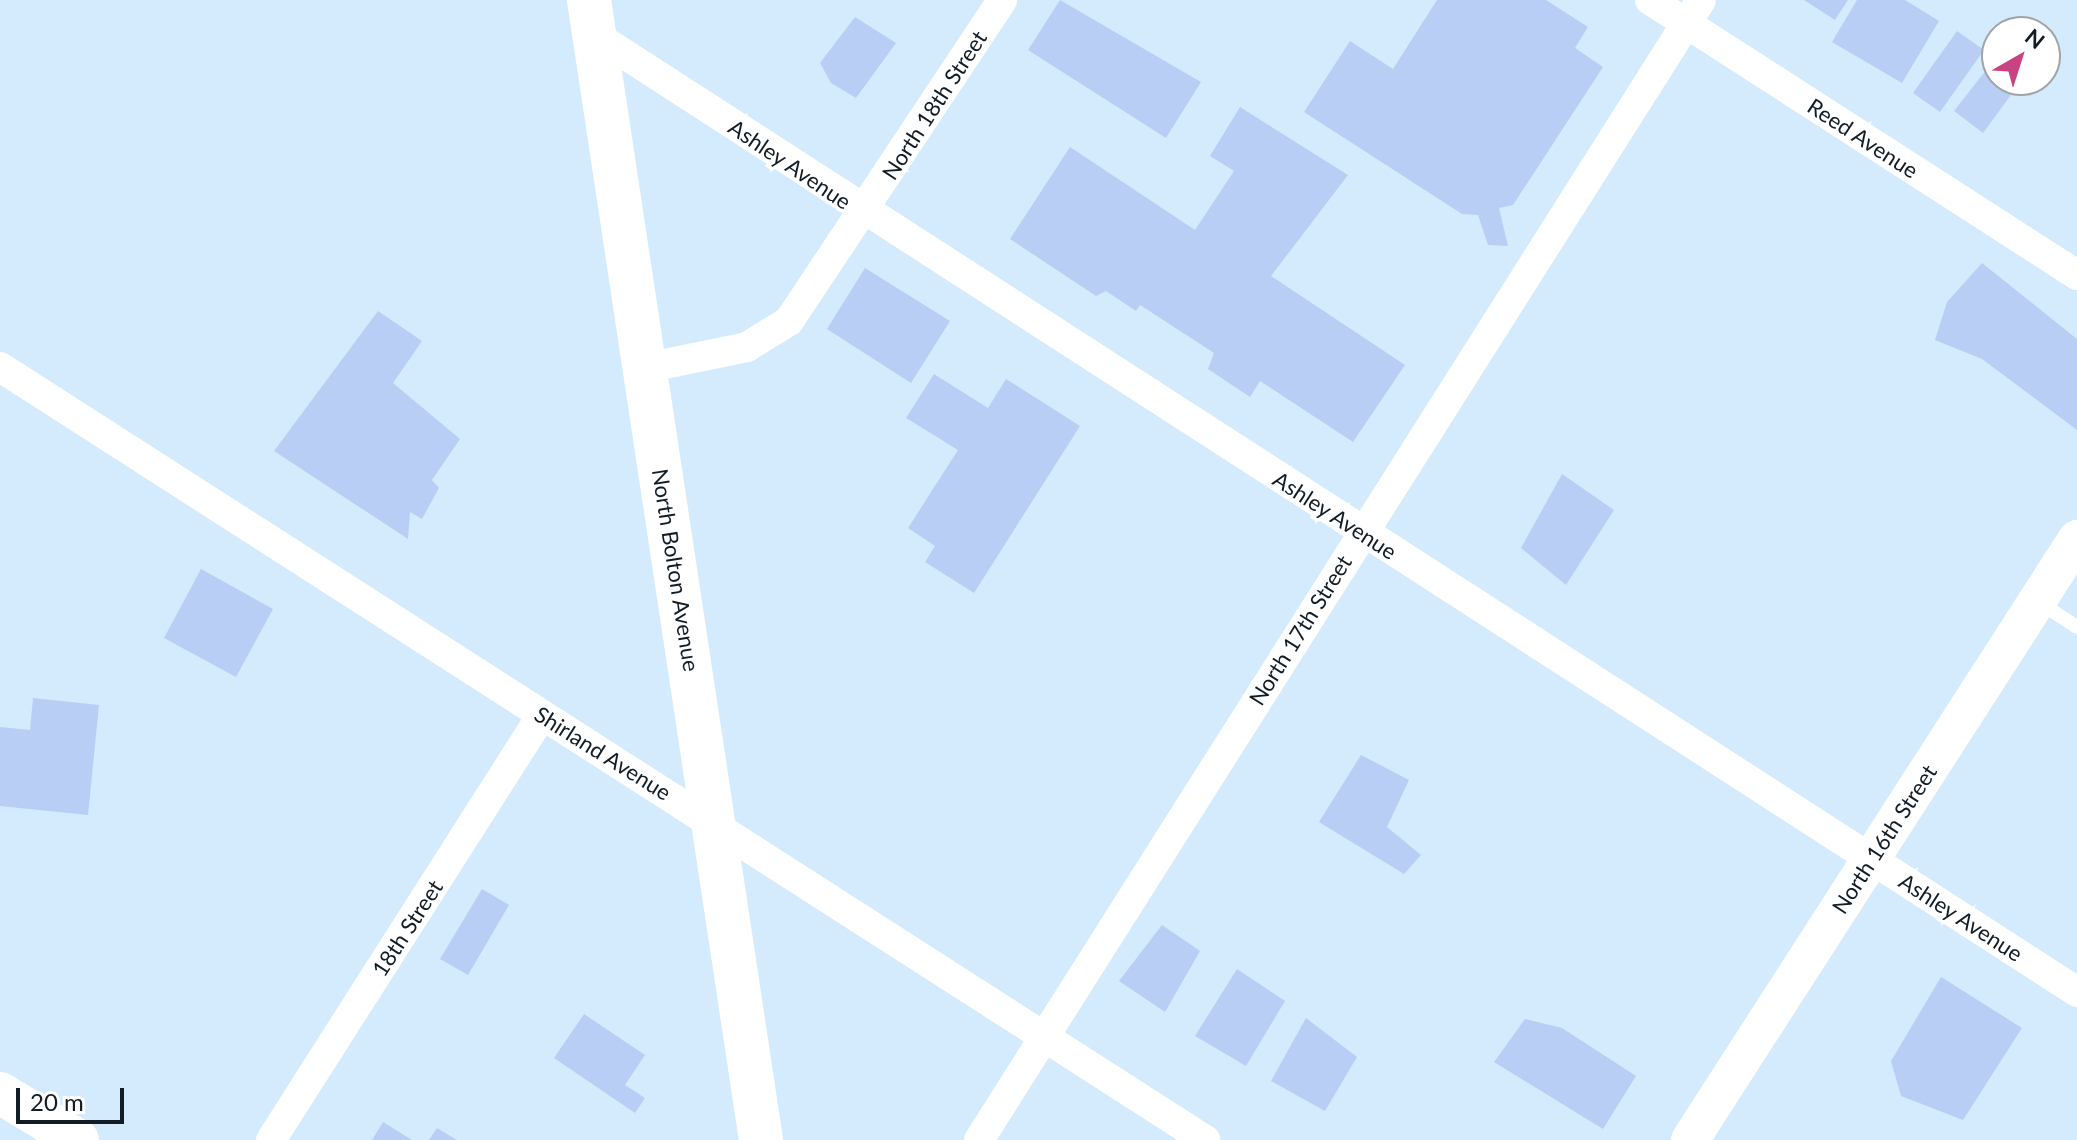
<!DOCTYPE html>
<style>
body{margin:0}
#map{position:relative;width:2077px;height:1140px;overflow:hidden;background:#d3ebfd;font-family:Lato,sans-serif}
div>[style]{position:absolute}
.building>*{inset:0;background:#b9cef5}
.service>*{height:14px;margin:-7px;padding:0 7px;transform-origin:7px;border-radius:7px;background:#fff}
.minor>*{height:30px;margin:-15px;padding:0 15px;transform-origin:15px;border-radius:15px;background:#fff}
.tertiary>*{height:38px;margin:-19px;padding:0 19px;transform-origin:19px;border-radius:19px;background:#fff}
.secondary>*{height:42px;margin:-21px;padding:0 21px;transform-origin:21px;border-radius:21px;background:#fff}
.primary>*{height:44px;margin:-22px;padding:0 22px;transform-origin:22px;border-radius:22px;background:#fff}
span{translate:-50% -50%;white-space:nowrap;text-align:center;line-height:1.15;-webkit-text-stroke:7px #fff;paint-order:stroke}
.street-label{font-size:22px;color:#111c24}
.north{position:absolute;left:1981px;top:16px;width:80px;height:80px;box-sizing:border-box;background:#fff;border:2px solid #a0a4a7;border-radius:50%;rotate:39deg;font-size:22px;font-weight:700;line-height:32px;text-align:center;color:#111c24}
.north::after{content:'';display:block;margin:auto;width:28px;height:36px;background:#c94282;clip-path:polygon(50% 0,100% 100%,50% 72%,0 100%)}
.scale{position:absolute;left:16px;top:1088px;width:108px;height:36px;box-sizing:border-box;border:4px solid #111c24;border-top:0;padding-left:10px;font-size:24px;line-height:28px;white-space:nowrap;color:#111c24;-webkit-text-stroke:6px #fff;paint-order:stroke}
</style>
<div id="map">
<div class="building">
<i style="clip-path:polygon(1060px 0,1201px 82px,1166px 138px,1028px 50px)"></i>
<i style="clip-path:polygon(1437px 0,1546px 0,1588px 27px,1575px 48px,1603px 67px,1513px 205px,1499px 208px,1508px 246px,1488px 245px,1478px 215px,1462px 214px,1304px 112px,1350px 41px,1393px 69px)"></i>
<i style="clip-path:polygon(1804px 0,1848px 0,1835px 20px)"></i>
<i style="clip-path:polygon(1857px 0,1905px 0,1939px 21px,1902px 83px,1832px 42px)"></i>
<i style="clip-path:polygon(855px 17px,896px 43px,856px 98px,831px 83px,820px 63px)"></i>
<i style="clip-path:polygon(1957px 31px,1984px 50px,1940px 112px,1913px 93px)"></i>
<i style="clip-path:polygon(1990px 65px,1997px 66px,1997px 80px,2022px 80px,1983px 133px,1954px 111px)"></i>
<i style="clip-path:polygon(1240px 107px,1348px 175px,1271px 276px,1405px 365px,1353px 442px,1260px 381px,1250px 397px,1208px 369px,1214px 353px,1140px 305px,1136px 311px,1106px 291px,1096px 296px,1010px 239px,1070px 147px,1195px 230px,1234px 171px,1210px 156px)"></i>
<i style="clip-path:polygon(1982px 263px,2077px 339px,2077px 430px,1982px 359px,1935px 340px,1947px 302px)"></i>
<i style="clip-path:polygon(865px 268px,950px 321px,911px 383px,827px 329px)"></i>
<i style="clip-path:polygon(378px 311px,422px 341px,393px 383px,460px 439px,432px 480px,439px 488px,422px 519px,410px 512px,408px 539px,274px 451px)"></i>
<i style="clip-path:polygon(934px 374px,988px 408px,1006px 379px,1080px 426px,974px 593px,925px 562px,935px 546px,908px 528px,958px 450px,906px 418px)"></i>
<i style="clip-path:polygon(1562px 474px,1614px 510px,1566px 585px,1521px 548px)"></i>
<i style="clip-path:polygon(201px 569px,273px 609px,236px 677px,164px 638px)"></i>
<i style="clip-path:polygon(33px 698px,99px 705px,88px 815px,0 806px,0 727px,30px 730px)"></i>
<i style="clip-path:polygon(1361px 755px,1409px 780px,1387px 827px,1421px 855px,1404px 874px,1319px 822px)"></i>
<i style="clip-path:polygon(482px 889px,509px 905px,468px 975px,440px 959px)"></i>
<i style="clip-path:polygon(1162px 925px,1200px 951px,1165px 1012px,1119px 981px)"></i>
<i style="clip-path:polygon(1237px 969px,1285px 1001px,1246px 1066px,1195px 1036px)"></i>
<i style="clip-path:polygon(1941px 977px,2022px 1028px,1963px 1120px,1901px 1096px,1891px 1061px)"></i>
<i style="clip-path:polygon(584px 1014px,645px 1055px,625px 1085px,645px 1098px,635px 1113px,554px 1058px)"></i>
<i style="clip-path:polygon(1306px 1018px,1357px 1057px,1325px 1111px,1271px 1081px)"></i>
<i style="clip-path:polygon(1525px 1019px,1562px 1028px,1636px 1076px,1603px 1129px,1494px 1062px)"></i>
<i style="clip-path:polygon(383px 1122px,412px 1140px,372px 1140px)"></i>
<i style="clip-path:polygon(437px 1128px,457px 1140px,429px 1140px)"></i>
</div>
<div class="service">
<i style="left:2037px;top:601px;width:48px;rotate:33deg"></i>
</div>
<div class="minor">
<i style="left:1650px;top:0;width:508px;rotate:32.78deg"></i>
<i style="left:595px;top:35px;width:1764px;rotate:32.85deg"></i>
<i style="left:0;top:367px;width:1432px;rotate:32.68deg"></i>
<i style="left:645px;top:368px;width:104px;rotate:-11.6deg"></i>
<i style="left:747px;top:347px;width:49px;rotate:-31.8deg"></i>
<i style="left:789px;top:321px;width:385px;rotate:-56.4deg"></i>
<i style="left:271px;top:1140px;width:504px;rotate:-57.48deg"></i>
<i style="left:979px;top:1140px;width:1349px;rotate:-57.65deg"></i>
</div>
<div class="tertiary">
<i style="left:1690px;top:1140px;width:715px;rotate:-57.22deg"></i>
</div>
<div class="secondary">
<i style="left:0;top:1093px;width:91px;rotate:31.1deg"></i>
</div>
<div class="primary">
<i style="left:589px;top:0;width:1153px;rotate:81.42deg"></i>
</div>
<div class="street-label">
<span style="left:934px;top:105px;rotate:-57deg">North 18th Street</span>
<span style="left:1863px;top:138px;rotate:33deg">Reed Avenue</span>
<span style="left:790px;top:164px;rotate:34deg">Ashley Avenue</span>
<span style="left:1335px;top:515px;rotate:33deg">Ashley Avenue</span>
<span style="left:676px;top:570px;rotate:81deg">North Bolton Avenue</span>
<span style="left:1300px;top:630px;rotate:-58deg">North 17th Street</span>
<span style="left:603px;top:753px;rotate:32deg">Shirland Avenue</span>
<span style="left:1884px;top:839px;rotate:-57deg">North 16th Street</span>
<span style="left:1961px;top:917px;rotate:33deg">Ashley Avenue</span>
<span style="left:407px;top:928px;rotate:-57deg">18th Street</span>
</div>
<div class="north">N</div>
<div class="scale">20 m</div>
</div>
